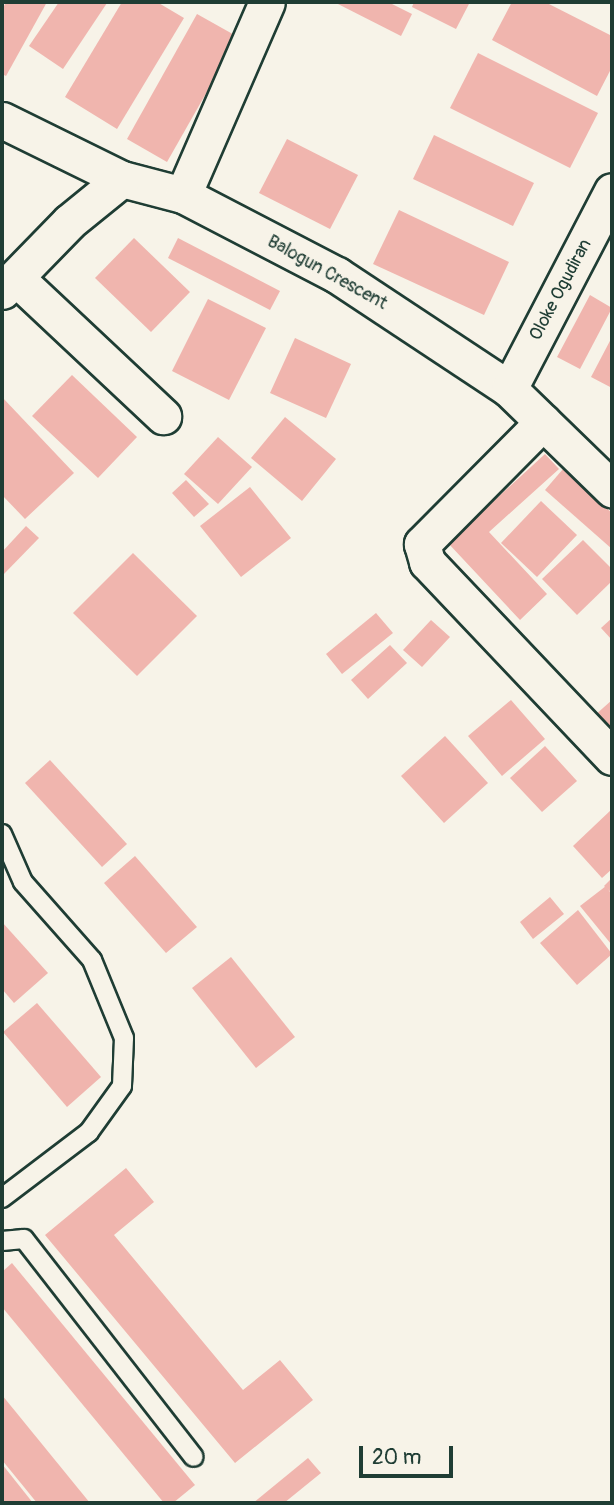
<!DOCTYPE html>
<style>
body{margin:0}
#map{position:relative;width:614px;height:1505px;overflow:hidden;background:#f7f3e8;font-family:Pangolin,sans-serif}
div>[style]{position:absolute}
.building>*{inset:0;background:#f0b5ae}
.roads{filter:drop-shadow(2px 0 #1f3d34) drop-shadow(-2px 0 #1f3d34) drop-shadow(0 2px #1f3d34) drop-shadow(0 -2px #1f3d34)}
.lane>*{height:18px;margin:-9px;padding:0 9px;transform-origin:9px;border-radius:9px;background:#f7f3e8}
.street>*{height:35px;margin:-17.5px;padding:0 17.5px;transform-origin:17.5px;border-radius:17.5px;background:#f7f3e8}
span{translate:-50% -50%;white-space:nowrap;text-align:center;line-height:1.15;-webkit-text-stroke:5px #f7f3e8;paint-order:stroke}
.street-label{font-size:18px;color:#1f3d34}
.frame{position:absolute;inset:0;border:4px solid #1f3d34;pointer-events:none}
.scale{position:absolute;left:359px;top:1446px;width:94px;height:32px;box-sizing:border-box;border:4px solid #1f3d34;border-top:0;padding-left:9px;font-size:21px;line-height:24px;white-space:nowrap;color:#1f3d34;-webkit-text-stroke:5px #f7f3e8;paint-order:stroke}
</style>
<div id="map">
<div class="building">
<i style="clip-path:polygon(6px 2px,47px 2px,6px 76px,2px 74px,2px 10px)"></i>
<i style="clip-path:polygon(59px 2px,107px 3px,63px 69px,29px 46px)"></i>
<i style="clip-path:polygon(122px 2px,157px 2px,184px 18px,117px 129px,65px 97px)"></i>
<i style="clip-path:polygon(334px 2px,388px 2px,412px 14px,401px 36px)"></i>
<i style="clip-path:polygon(414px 2px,470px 2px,456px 29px,412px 7px)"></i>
<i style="clip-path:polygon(512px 2px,545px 2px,612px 36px,612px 67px,597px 96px,492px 40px)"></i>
<i style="clip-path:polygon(197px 14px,238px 37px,167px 162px,127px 139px)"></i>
<i style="clip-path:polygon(478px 53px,598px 113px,570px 168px,450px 108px)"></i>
<i style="clip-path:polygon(434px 135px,534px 183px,513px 226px,413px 179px)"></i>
<i style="clip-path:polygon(287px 139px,358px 175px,330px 229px,259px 193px)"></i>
<i style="clip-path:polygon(399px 210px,509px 262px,484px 315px,373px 264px)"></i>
<i style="clip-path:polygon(134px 238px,190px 292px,151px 332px,95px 278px)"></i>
<i style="clip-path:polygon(178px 238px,280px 291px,270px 310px,168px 258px)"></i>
<i style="clip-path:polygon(590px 295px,612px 308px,580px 369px,557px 357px)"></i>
<i style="clip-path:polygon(208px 299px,266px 328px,229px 400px,172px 371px)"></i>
<i style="clip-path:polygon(612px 337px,612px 388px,591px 377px)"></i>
<i style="clip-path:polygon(295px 338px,351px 364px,326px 418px,270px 393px)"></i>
<i style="clip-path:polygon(72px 375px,137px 437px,98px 478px,32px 416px)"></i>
<i style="clip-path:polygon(2px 397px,74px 473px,25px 519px,2px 495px)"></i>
<i style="clip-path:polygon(285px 417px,336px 459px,302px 501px,251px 458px)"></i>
<i style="clip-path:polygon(218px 437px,252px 467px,218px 504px,184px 474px)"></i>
<i style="clip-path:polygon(545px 454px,559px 469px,489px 532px,547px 594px,520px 620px,448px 543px)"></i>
<i style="clip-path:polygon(563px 469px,612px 513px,612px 549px,545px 490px)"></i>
<i style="clip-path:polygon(186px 480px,209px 504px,194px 517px,172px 493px)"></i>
<i style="clip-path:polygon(250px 487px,291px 538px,241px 577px,200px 526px)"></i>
<i style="clip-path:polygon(541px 501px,577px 535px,537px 577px,501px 543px)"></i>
<i style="clip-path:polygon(26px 526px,39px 538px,2px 576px,2px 552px)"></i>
<i style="clip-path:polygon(583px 540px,612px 569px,612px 581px,577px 615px,542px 579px)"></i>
<i style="clip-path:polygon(133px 553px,197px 616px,137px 676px,73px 613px)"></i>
<i style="clip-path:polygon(376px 613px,393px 633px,342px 674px,326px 654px)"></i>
<i style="clip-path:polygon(612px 618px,612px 640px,601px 628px)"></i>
<i style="clip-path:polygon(431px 620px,450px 637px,422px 667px,403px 650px)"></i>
<i style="clip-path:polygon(390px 645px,407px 663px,368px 699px,351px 680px)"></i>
<i style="clip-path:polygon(511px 700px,545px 739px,502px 776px,468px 736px)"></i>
<i style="clip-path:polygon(612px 700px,612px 737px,594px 716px)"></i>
<i style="clip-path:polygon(445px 736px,488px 783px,444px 823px,401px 776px)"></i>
<i style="clip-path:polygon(545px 746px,577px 781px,542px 812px,510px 778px)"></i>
<i style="clip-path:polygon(50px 760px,127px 844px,102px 867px,25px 783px)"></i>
<i style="clip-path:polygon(612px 809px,612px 869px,602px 878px,573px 846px)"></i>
<i style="clip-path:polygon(135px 856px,197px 927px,166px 953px,104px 883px)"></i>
<i style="clip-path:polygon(612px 878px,612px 893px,604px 886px)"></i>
<i style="clip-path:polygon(606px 886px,612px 895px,611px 944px,580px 906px)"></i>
<i style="clip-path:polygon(550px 897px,564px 914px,533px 939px,520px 922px)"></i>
<i style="clip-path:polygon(578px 910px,612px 954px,577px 985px,540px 943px)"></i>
<i style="clip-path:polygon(2px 922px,48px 973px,14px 1003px,2px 989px)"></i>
<i style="clip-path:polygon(231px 957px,295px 1037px,256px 1068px,192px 988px)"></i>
<i style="clip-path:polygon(37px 1003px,101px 1077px,67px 1107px,3px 1032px)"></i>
<i style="clip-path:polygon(126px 1168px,154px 1202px,114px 1235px,243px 1390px,280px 1360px,313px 1400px,235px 1463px,45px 1235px)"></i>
<i style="clip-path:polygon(12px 1263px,195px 1485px,173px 1503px,164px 1503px,2px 1307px,2px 1272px)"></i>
<i style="clip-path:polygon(2px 1395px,90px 1503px,37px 1503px,2px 1460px)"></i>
<i style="clip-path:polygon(308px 1458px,321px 1473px,284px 1503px,253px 1503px)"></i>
<i style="clip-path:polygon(2px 1464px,33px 1503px,2px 1503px)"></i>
</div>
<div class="roads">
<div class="lane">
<i style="left:2px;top:834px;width:52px;rotate:66.4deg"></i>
<i style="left:23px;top:882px;width:104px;rotate:48.5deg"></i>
<i style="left:92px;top:960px;width:84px;rotate:67.7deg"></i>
<i style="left:124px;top:1038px;width:48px;rotate:92.4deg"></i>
<i style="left:122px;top:1086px;width:57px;rotate:125.7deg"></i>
<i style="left:89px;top:1132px;width:109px;rotate:142.8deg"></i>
<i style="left:2px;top:1241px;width:22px;rotate:-5deg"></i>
<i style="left:24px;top:1239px;width:276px;rotate:52.1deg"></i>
</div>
<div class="street">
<i style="left:2px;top:120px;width:134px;rotate:26.2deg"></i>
<i style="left:122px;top:179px;width:63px;rotate:14.7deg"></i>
<i style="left:183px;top:195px;width:174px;rotate:27.5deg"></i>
<i style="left:337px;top:275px;width:206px;rotate:33.5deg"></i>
<i style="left:509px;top:389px;width:144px;rotate:44.2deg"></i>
<i style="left:183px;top:195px;width:210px;rotate:-66.5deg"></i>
<i style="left:16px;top:278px;width:202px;rotate:43.2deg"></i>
<i style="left:2px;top:291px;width:96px;rotate:-45.8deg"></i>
<i style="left:69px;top:222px;width:68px;rotate:-39.1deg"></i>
<i style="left:509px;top:389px;width:223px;rotate:-62.5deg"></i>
<i style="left:543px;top:422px;width:172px;rotate:134.8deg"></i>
<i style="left:422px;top:544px;width:19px;rotate:74deg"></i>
<i style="left:427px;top:562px;width:269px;rotate:46.5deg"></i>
</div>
</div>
<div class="street-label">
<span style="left:327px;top:273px;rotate:29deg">Balogun Crescent</span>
<span style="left:561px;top:290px;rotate:-62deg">Oloke Ogudiran</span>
</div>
<div class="frame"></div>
<div class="scale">20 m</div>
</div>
